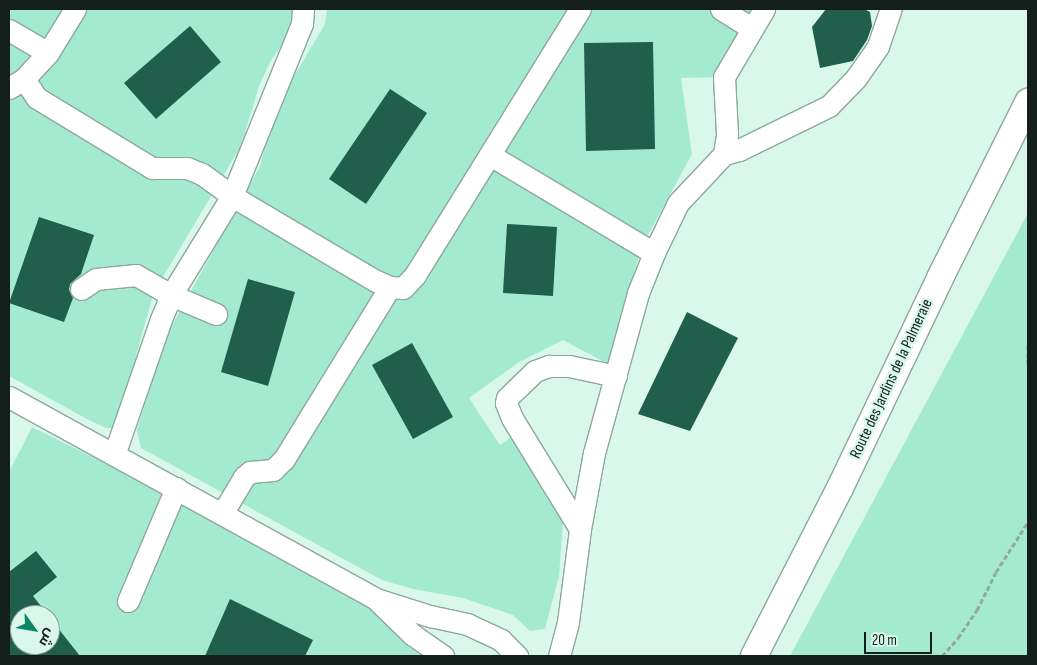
<!DOCTYPE html>
<meta charset="utf-8">
<style>
body{margin:0}
#map{position:relative;width:1037px;height:665px;overflow:hidden;background:#d9f7eb;font-family:"Sofia Sans Condensed",Cairo,sans-serif}
div>[style]{position:absolute}
.green>*{inset:0;background:#a4ead0}
.building>*{inset:0;background:#205f4c}
.path>*{height:3px;margin-top:-1.5px;transform-origin:0;background:repeating-linear-gradient(90deg,#92a9a0 0 5px,transparent 0 7.5px)}
.roads{filter:drop-shadow(1px 0 #8ca89d) drop-shadow(-1px 0 #8ca89d) drop-shadow(0 1px #8ca89d) drop-shadow(0 -1px #8ca89d)}
.minor>*{height:21px;margin:-10.5px;padding:0 10.5px;transform-origin:10.5px;border-radius:10.5px;background:#fff}
.tertiary>*{height:26px;margin:-13px;padding:0 13px;transform-origin:13px;border-radius:13px;background:#fff}
span{translate:-50% -50%;white-space:nowrap;text-align:center;line-height:1.15;-webkit-text-stroke:5px #d9f7eb;paint-order:stroke}
.street-label{font-size:16px;color:#141f1b}
.frame{position:absolute;inset:0;border:10px solid #141f1b;pointer-events:none}
.north{position:absolute;left:10px;top:605px;width:50px;height:50px;box-sizing:border-box;background:#d9f7eb;border:1px solid #8aa198;border-radius:50%;rotate:122deg;font-size:14px;font-weight:700;line-height:20px;text-align:center;color:#141f1b}
.north::after{content:'';display:block;margin:auto;width:18px;height:22px;background:#0c8668;clip-path:polygon(50% 0,100% 100%,50% 72%,0 100%)}
.scale{position:absolute;left:864px;top:632px;width:68px;height:22px;box-sizing:border-box;border:2px solid #141f1b;border-top:0;padding-left:6px;font-size:15px;line-height:18px;white-space:nowrap;color:#141f1b;-webkit-text-stroke:4px #d9f7eb;paint-order:stroke}
</style>
<div id="map">
<div class="green">
<i style="clip-path:polygon(9px 9px,297px 9px,297px 23px,270px 62px,259px 86px,241px 146px,154px 292px,137px 352px,124px 413px,115px 428px,106px 428px,87px 419px,9px 376px)"></i>
<i style="clip-path:polygon(327px 9px,763px 9px,724px 77px,681px 78px,692px 154px,642px 246px,608px 364px,563px 340px,519px 362px,469px 398px,500px 445px,513px 436px,563px 522px,559px 576px,545px 629px,530px 631px,513px 615px,463px 598px,413px 589px,382px 580px,141px 448px,137px 430px,164px 340px,260px 166px,270px 127px,287px 88px,325px 24px)"></i>
<i style="clip-path:polygon(1028px 213px,1028px 656px,790px 656px)"></i>
<i style="clip-path:polygon(evenodd,32px 427px,181px 501px,381px 613px,404px 643px,421px 656px,9px 656px,9px 472px,32px 427px,20px 615px,50px 615px,50px 645px,20px 645px,20px 615px)"></i>
</div>
<div class="building">
<i style="clip-path:polygon(826px 9px,864px 9px,870px 12px,872px 26px,867px 40px,853px 61px,820px 68px,812px 27px)"></i>
<i style="clip-path:polygon(190px 26px,221px 62px,156px 119px,124px 83px)"></i>
<i style="clip-path:polygon(653px 42px,655px 149px,586px 151px,584px 43px)"></i>
<i style="clip-path:polygon(390px 89px,427px 113px,366px 204px,329px 179px)"></i>
<i style="clip-path:polygon(39px 217px,94px 235px,81px 274px,70px 284px,69px 290px,73px 298px,64px 322px,9px 303px)"></i>
<i style="clip-path:polygon(507px 224px,557px 227px,553px 296px,503px 293px)"></i>
<i style="clip-path:polygon(248px 279px,295px 292px,268px 386px,221px 372px)"></i>
<i style="clip-path:polygon(687px 312px,738px 338px,690px 431px,638px 414px)"></i>
<i style="clip-path:polygon(412px 343px,453px 417px,413px 439px,372px 365px)"></i>
<i style="clip-path:polygon(36px 551px,57px 577px,33px 596px,48px 615px,20px 615px,20px 645px,50px 645px,50px 618px,80px 656px,9px 656px,9px 572px)"></i>
<i style="clip-path:polygon(230px 599px,313px 640px,305px 656px,205px 656px)"></i>
</div>
<div class="path">
<i style="left:1028px;top:345px;width:22px;rotate:90deg"></i>
<i style="left:942px;top:656px;width:24px;rotate:-48deg"></i>
<i style="left:958px;top:638px;width:34px;rotate:-56deg"></i>
<i style="left:977px;top:610px;width:42px;rotate:-63.4deg"></i>
<i style="left:996px;top:572px;width:59px;rotate:-57.4deg"></i>
</div>
<div class="roads">
<div class="minor">
<i style="left:75px;top:9px;width:52px;rotate:121.5deg"></i>
<i style="left:48px;top:53px;width:35px;rotate:133deg"></i>
<i style="left:24px;top:79px;width:23px;rotate:56deg"></i>
<i style="left:37px;top:98px;width:135px;rotate:31.3deg"></i>
<i style="left:152px;top:168px;width:35px"></i>
<i style="left:187px;top:168px;width:16px;rotate:22deg"></i>
<i style="left:202px;top:174px;width:37px;rotate:36deg"></i>
<i style="left:232px;top:196px;width:167px;rotate:30.6deg"></i>
<i style="left:376px;top:281px;width:15px;rotate:23deg"></i>
<i style="left:390px;top:287px;width:13px;rotate:4deg"></i>
<i style="left:403px;top:288px;width:18px;rotate:-47deg"></i>
<i style="left:415px;top:275px;width:313px;rotate:-58.2deg"></i>
<i style="left:721px;top:9px;width:36px;rotate:32deg"></i>
<i style="left:9px;top:30px;width:45px;rotate:30.5deg"></i>
<i style="left:9px;top:88px;width:17px;rotate:-31deg"></i>
<i style="left:724px;top:154px;width:20px;rotate:-81deg"></i>
<i style="left:727px;top:134px;width:57px;rotate:-93deg"></i>
<i style="left:724px;top:77px;width:79px;rotate:-59.5deg"></i>
<i style="left:490px;top:155px;width:191px;rotate:30.9deg"></i>
<i style="left:81px;top:289px;width:18px;rotate:-34deg"></i>
<i style="left:96px;top:279px;width:40px;rotate:-5.7deg"></i>
<i style="left:136px;top:275px;width:40px;rotate:29.7deg"></i>
<i style="left:171px;top:295px;width:49px;rotate:22.9deg"></i>
<i style="left:9px;top:397px;width:419px;rotate:28.8deg"></i>
<i style="left:376px;top:599px;width:57px;rotate:17.5deg"></i>
<i style="left:430px;top:616px;width:38px;rotate:12deg"></i>
<i style="left:467px;top:624px;width:38px;rotate:25deg"></i>
<i style="left:501px;top:640px;width:23px;rotate:45deg"></i>
<i style="left:114px;top:455px;width:144px;rotate:-70.9deg"></i>
<i style="left:161px;top:319px;width:26px;rotate:-67deg"></i>
<i style="left:171px;top:295px;width:116px;rotate:-58.4deg"></i>
<i style="left:232px;top:196px;width:186px;rotate:-67.9deg"></i>
<i style="left:302px;top:24px;width:15px;rotate:-86deg"></i>
<i style="left:222px;top:514px;width:43px;rotate:-59.3deg"></i>
<i style="left:244px;top:477px;width:8px;rotate:-40deg"></i>
<i style="left:250px;top:472px;width:23px;rotate:-5deg"></i>
<i style="left:273px;top:470px;width:16px;rotate:-45deg"></i>
<i style="left:284px;top:459px;width:202px;rotate:-58.4deg"></i>
<i style="left:580px;top:529px;width:130px;rotate:-121.5deg"></i>
<i style="left:512px;top:418px;width:16px;rotate:-112deg"></i>
<i style="left:506px;top:403px;width:5px;rotate:-79deg"></i>
<i style="left:507px;top:398px;width:39px;rotate:-44deg"></i>
<i style="left:535px;top:371px;width:15px;rotate:-20deg"></i>
<i style="left:549px;top:366px;width:20px"></i>
<i style="left:569px;top:366px;width:48px;rotate:12deg"></i>
<i style="left:128px;top:601px;width:123px;rotate:-67deg"></i>
<i style="left:378px;top:601px;width:49px;rotate:44.2deg"></i>
<i style="left:413px;top:635px;width:37px;rotate:35deg"></i>
<i style="left:559px;top:656px;width:35px;rotate:-75deg"></i>
<i style="left:568px;top:622px;width:94px;rotate:-82.6deg"></i>
<i style="left:580px;top:529px;width:77px;rotate:-79.6deg"></i>
<i style="left:594px;top:453px;width:166px;rotate:-74.6deg"></i>
<i style="left:638px;top:293px;width:43px;rotate:-68.2deg"></i>
<i style="left:654px;top:253px;width:55px;rotate:-64.4deg"></i>
<i style="left:678px;top:203px;width:67px;rotate:-46.8deg"></i>
<i style="left:724px;top:154px;width:16px;rotate:-15deg"></i>
<i style="left:739px;top:150px;width:100px;rotate:-26.1deg"></i>
<i style="left:829px;top:106px;width:39px;rotate:-46deg"></i>
<i style="left:856px;top:78px;width:39px;rotate:-55deg"></i>
<i style="left:878px;top:46px;width:39px;rotate:-71deg"></i>
</div>
<div class="tertiary">
<i style="left:754px;top:656px;width:189px;rotate:-62.9deg"></i>
<i style="left:840px;top:488px;width:235px;rotate:-64.5deg"></i>
<i style="left:941px;top:276px;width:195px;rotate:-63.4deg"></i>
</div>
</div>
<div class="street-label">
<span style="left:892px;top:379px;rotate:-65deg">Route des Jardins de la Palmeraie</span>
</div>
<div class="frame"></div>
<div class="north">ش</div>
<div class="scale">20 m</div>
</div>
